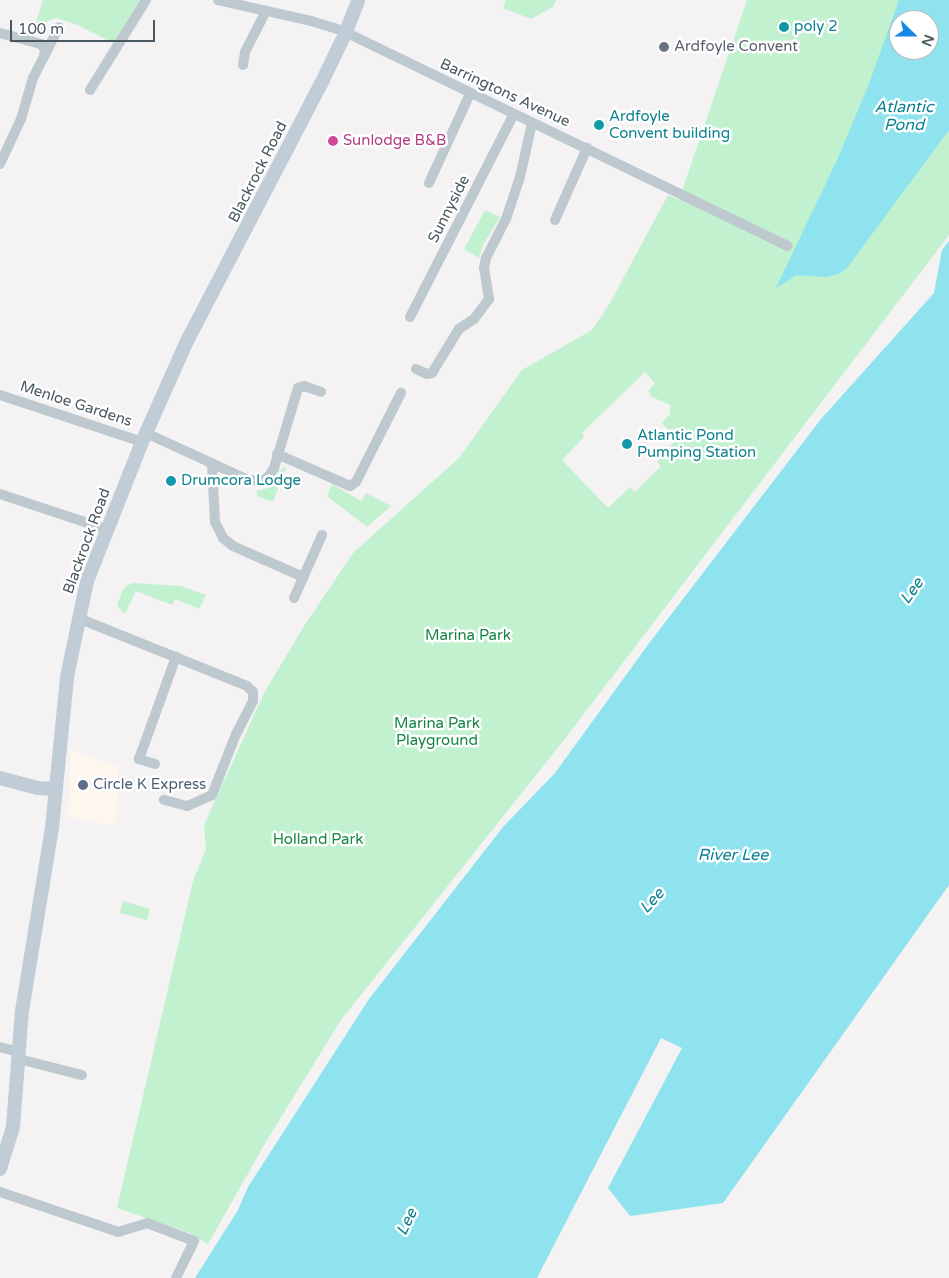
<!DOCTYPE html>
<style>
body{margin:0}
#map{position:relative;width:949px;height:1278px;overflow:hidden;background:#f4f2f3;font-family:"Varela Round",sans-serif}
div>[style]{position:absolute}
.commercial>*{inset:0;background:#fdf7ee}
.green>*{inset:0;background:#c2f1d0}
.water>*{inset:0;background:#8fe3ee}
.street>*{height:10px;margin:-5px;padding:0 5px;transform-origin:5px;border-radius:5px;background:#bdc8cf}
.secondary>*{height:14px;margin:-7px;padding:0 7px;transform-origin:7px;border-radius:7px;background:#c0ccd6}
.dots>*{width:14px;height:14px;translate:-50% -50%;box-sizing:border-box;border:2px solid #fff;border-radius:50%}
span{translate:-50% -50%;white-space:nowrap;text-align:center;line-height:1.15;-webkit-text-stroke:5px #fff;paint-order:stroke}
.culture-label{font-size:15px;color:#0d838f}
.left{translate:0 -50%;text-align:left}
.worship-label{font-size:15px;color:#5b616d}
.street-label{font-size:15px;color:#495860}
.hotel-label{font-size:15px;color:#b23c85}
.park-label{font-size:15px;color:#168644}
.service-label{font-size:15px;color:#4e5e75}
.water-label{font-size:16px;color:#0b8293;font-style:italic}
.north{position:absolute;left:889px;top:10px;width:50px;height:50px;box-sizing:border-box;background:#fff;border:1px solid #b6bcbf;border-radius:50%;rotate:112deg;font-size:14px;font-weight:700;line-height:20px;text-align:center;color:#495860}
.north::after{content:'';display:block;margin:auto;width:18px;height:22px;background:#1886e9;clip-path:polygon(50% 0,100% 100%,50% 72%,0 100%)}
.scale{position:absolute;left:10px;top:20px;width:145px;height:22px;box-sizing:border-box;border:2px solid #495860;border-top:0;padding-left:6px;font-size:15px;line-height:18px;white-space:nowrap;color:#495860;-webkit-text-stroke:4px #fff;paint-order:stroke}
</style>
<div id="map">
<div class="commercial">
<i style="clip-path:polygon(71px 750px,119px 767px,115px 826px,68px 817px)"></i>
</div>
<div class="green">
<i style="clip-path:polygon(43px 0,140px 0,113px 43px,75px 24px,56px 18px,44px 23px,44px 34px,33px 32px)"></i>
<i style="clip-path:polygon(506px 0,556px 0,553px 7px,531px 19px,503px 8px)"></i>
<i style="clip-path:polygon(evenodd,747px 0,949px 0,949px 235px,564px 740px,341px 1020px,267px 1140px,208px 1244px,187px 1232px,117px 1208px,193px 881px,206px 849px,204px 825px,264px 693px,304px 626px,353px 553px,459px 458px,522px 370px,592px 330px,610px 303px,668px 195px,679px 200px,747px 0,899px 20px,929px 20px,929px 50px,899px 50px,899px 20px,747px 0,645px 372px,655px 383px,648px 391px,652px 397px,670px 405px,670px 414px,662px 423px,672px 434px,673px 443px,657px 462px,661px 466px,635px 492px,630px 487px,609px 507px,606px 506px,562px 460px,584px 437px,582px 433px,645px 372px)"></i>
<i style="clip-path:polygon(485px 210px,500px 217px,483px 245px,479px 258px,464px 249px)"></i>
<i style="clip-path:polygon(284px 467px,286px 467px,273px 502px,257px 496px,257px 491px,268px 488px,278px 472px)"></i>
<i style="clip-path:polygon(332px 484px,359px 500px,362px 500px,366px 493px,391px 506px,367px 527px,327px 496px)"></i>
<i style="clip-path:polygon(134px 583px,181px 586px,206px 595px,199px 609px,175px 599px,172px 605px,136px 591px,125px 614px,117px 606px,122px 591px,126px 586px)"></i>
<i style="clip-path:polygon(123px 901px,150px 909px,147px 920px,120px 913px)"></i>
</div>
<div class="water">
<i style="clip-path:polygon(evenodd,899px 0,949px 0,949px 130px,847px 268px,839px 274px,826px 277px,797px 275px,776px 288px,836px 162px,867px 89px,899px 0,899px 20px,929px 20px,929px 50px,899px 50px,899px 20px)"></i>
<i style="clip-path:polygon(949px 241px,949px 885px,723px 1203px,630px 1216px,608px 1188px,682px 1048px,661px 1038px,537px 1278px,195px 1278px,238px 1210px,248px 1187px,369px 999px,503px 827px,555px 773px,650px 642px,821px 419px,934px 293px,942px 250px)"></i>
</div>
<div class="street">
<i style="left:218px;top:0;width:95px;rotate:12.7deg"></i>
<i style="left:311px;top:21px;width:31px;rotate:17deg"></i>
<i style="left:341px;top:30px;width:496px;rotate:25.8deg"></i>
<i style="left:0;top:33px;width:42px;rotate:15deg"></i>
<i style="left:41px;top:44px;width:6px;rotate:51deg"></i>
<i style="left:45px;top:49px;width:7px;rotate:98deg"></i>
<i style="left:243px;top:65px;width:13px;rotate:-81deg"></i>
<i style="left:245px;top:52px;width:46px;rotate:-62.9deg"></i>
<i style="left:90px;top:90px;width:106px;rotate:-58.1deg"></i>
<i style="left:0;top:164px;width:50px;rotate:-65deg"></i>
<i style="left:21px;top:119px;width:43px;rotate:-73.7deg"></i>
<i style="left:33px;top:78px;width:57px;rotate:-63deg"></i>
<i style="left:429px;top:183px;width:98px;rotate:-65.3deg"></i>
<i style="left:555px;top:220px;width:79px;rotate:-66deg"></i>
<i style="left:410px;top:317px;width:228px;rotate:-62.9deg"></i>
<i style="left:416px;top:369px;width:12px;rotate:24deg"></i>
<i style="left:427px;top:374px;width:5px;rotate:-11deg"></i>
<i style="left:432px;top:373px;width:52px;rotate:-58.5deg"></i>
<i style="left:459px;top:329px;width:18px;rotate:-34deg"></i>
<i style="left:474px;top:319px;width:25px;rotate:-53deg"></i>
<i style="left:489px;top:299px;width:31px;rotate:-99deg"></i>
<i style="left:484px;top:268px;width:10px;rotate:-79deg"></i>
<i style="left:486px;top:258px;width:44px;rotate:-62.9deg"></i>
<i style="left:506px;top:219px;width:44px;rotate:-71.6deg"></i>
<i style="left:520px;top:177px;width:55px;rotate:-77.5deg"></i>
<i style="left:0;top:395px;width:150px;rotate:18.3deg"></i>
<i style="left:146px;top:433px;width:112px;rotate:24.7deg"></i>
<i style="left:248px;top:480px;width:14px;rotate:4deg"></i>
<i style="left:262px;top:481px;width:7px;rotate:-34deg"></i>
<i style="left:268px;top:477px;width:11px;rotate:-56deg"></i>
<i style="left:274px;top:468px;width:84px;rotate:-73.3deg"></i>
<i style="left:298px;top:388px;width:6px;rotate:-18deg"></i>
<i style="left:304px;top:386px;width:18px;rotate:19deg"></i>
<i style="left:277px;top:454px;width:80px;rotate:23.7deg"></i>
<i style="left:350px;top:486px;width:7px;rotate:-34deg"></i>
<i style="left:356px;top:482px;width:100px;rotate:-63.2deg"></i>
<i style="left:212px;top:463px;width:59px;rotate:87.1deg"></i>
<i style="left:215px;top:522px;width:18px;rotate:63deg"></i>
<i style="left:223px;top:538px;width:13px;rotate:39deg"></i>
<i style="left:233px;top:546px;width:77px;rotate:23.9deg"></i>
<i style="left:0;top:494px;width:112px;rotate:18.3deg"></i>
<i style="left:294px;top:598px;width:69px;rotate:-66deg"></i>
<i style="left:78px;top:618px;width:182px;rotate:21.9deg"></i>
<i style="left:247px;top:686px;width:8px;rotate:45deg"></i>
<i style="left:253px;top:692px;width:9px;rotate:90deg"></i>
<i style="left:253px;top:701px;width:37px;rotate:117deg"></i>
<i style="left:236px;top:734px;width:66px;rotate:111.5deg"></i>
<i style="left:212px;top:795px;width:27px;rotate:156deg"></i>
<i style="left:187px;top:806px;width:24px;rotate:-165deg"></i>
<i style="left:155px;top:764px;width:17px;rotate:-163deg"></i>
<i style="left:139px;top:759px;width:109px;rotate:-70.1deg"></i>
<i style="left:0;top:1047px;width:20px;rotate:15deg"></i>
<i style="left:19px;top:1059px;width:65px;rotate:14.3deg"></i>
<i style="left:0;top:1192px;width:125px;rotate:18.7deg"></i>
<i style="left:118px;top:1232px;width:30px;rotate:-17deg"></i>
<i style="left:147px;top:1223px;width:50px;rotate:21deg"></i>
<i style="left:194px;top:1241px;width:41px;rotate:115.9deg"></i>
</div>
<div class="secondary">
<i style="left:0;top:778px;width:39px;rotate:15deg"></i>
<i style="left:38px;top:788px;width:18px;rotate:3deg"></i>
<i style="left:0;top:1169px;width:44px;rotate:-72.8deg"></i>
<i style="left:13px;top:1127px;width:116px;rotate:-85.6deg"></i>
<i style="left:22px;top:1011px;width:185px;rotate:-80.7deg"></i>
<i style="left:52px;top:828px;width:152px;rotate:-84.3deg"></i>
<i style="left:67px;top:677px;width:98px;rotate:-78.2deg"></i>
<i style="left:87px;top:581px;width:149px;rotate:-68.4deg"></i>
<i style="left:142px;top:442px;width:108px;rotate:-66deg"></i>
<i style="left:186px;top:343px;width:292px;rotate:-62.5deg"></i>
<i style="left:321px;top:84px;width:58px;rotate:-64.3deg"></i>
<i style="left:346px;top:32px;width:34px;rotate:-69deg"></i>
</div>
<div class="dots">
<i style="left:784px;top:27px;background:#0f9aa8"></i>
<i style="left:664px;top:47px;background:#6b7280"></i>
<i style="left:599px;top:125px;background:#0f9aa8"></i>
<i style="left:333px;top:141px;background:#d1479c"></i>
<i style="left:627px;top:444px;background:#0f9aa8"></i>
<i style="left:171px;top:481px;background:#0f9aa8"></i>
<i style="left:83px;top:785px;background:#5c6f8a"></i>
</div>
<div class="culture-label">
<span class="left" style="left:794px;top:27px">poly 2</span>
<span class="left" style="left:609px;top:125px">Ardfoyle<br>Convent building</span>
<span class="left" style="left:637px;top:444px">Atlantic Pond<br>Pumping Station</span>
<span class="left" style="left:181px;top:481px">Drumcora Lodge</span>
</div>
<div class="worship-label">
<span class="left" style="left:674px;top:47px">Ardfoyle Convent</span>
</div>
<div class="street-label">
<span style="left:505px;top:93px;rotate:25deg">Barringtons Avenue</span>
<span style="left:258px;top:172px;rotate:-63deg">Blackrock Road</span>
<span style="left:449px;top:209px;rotate:-63deg">Sunnyside</span>
<span style="left:76px;top:404px;rotate:18deg">Menloe Gardens</span>
<span style="left:87px;top:541px;rotate:-70deg">Blackrock Road</span>
</div>
<div class="hotel-label">
<span class="left" style="left:343px;top:141px">Sunlodge B&amp;B</span>
</div>
<div class="park-label">
<span style="left:468px;top:636px">Marina Park</span>
<span style="left:437px;top:732px">Marina Park<br>Playground</span>
<span style="left:318px;top:840px">Holland Park</span>
</div>
<div class="service-label">
<span class="left" style="left:93px;top:785px">Circle K Express</span>
</div>
<div class="water-label">
<span style="left:904px;top:116px">Atlantic<br>Pond</span>
<span style="left:912px;top:591px;rotate:-54deg">Lee</span>
<span style="left:733px;top:855px">River Lee</span>
<span style="left:652px;top:901px;rotate:-48deg">Lee</span>
<span style="left:407px;top:1222px;rotate:-64deg">Lee</span>
</div>
<div class="north">N</div>
<div class="scale">100 m</div>
</div>
